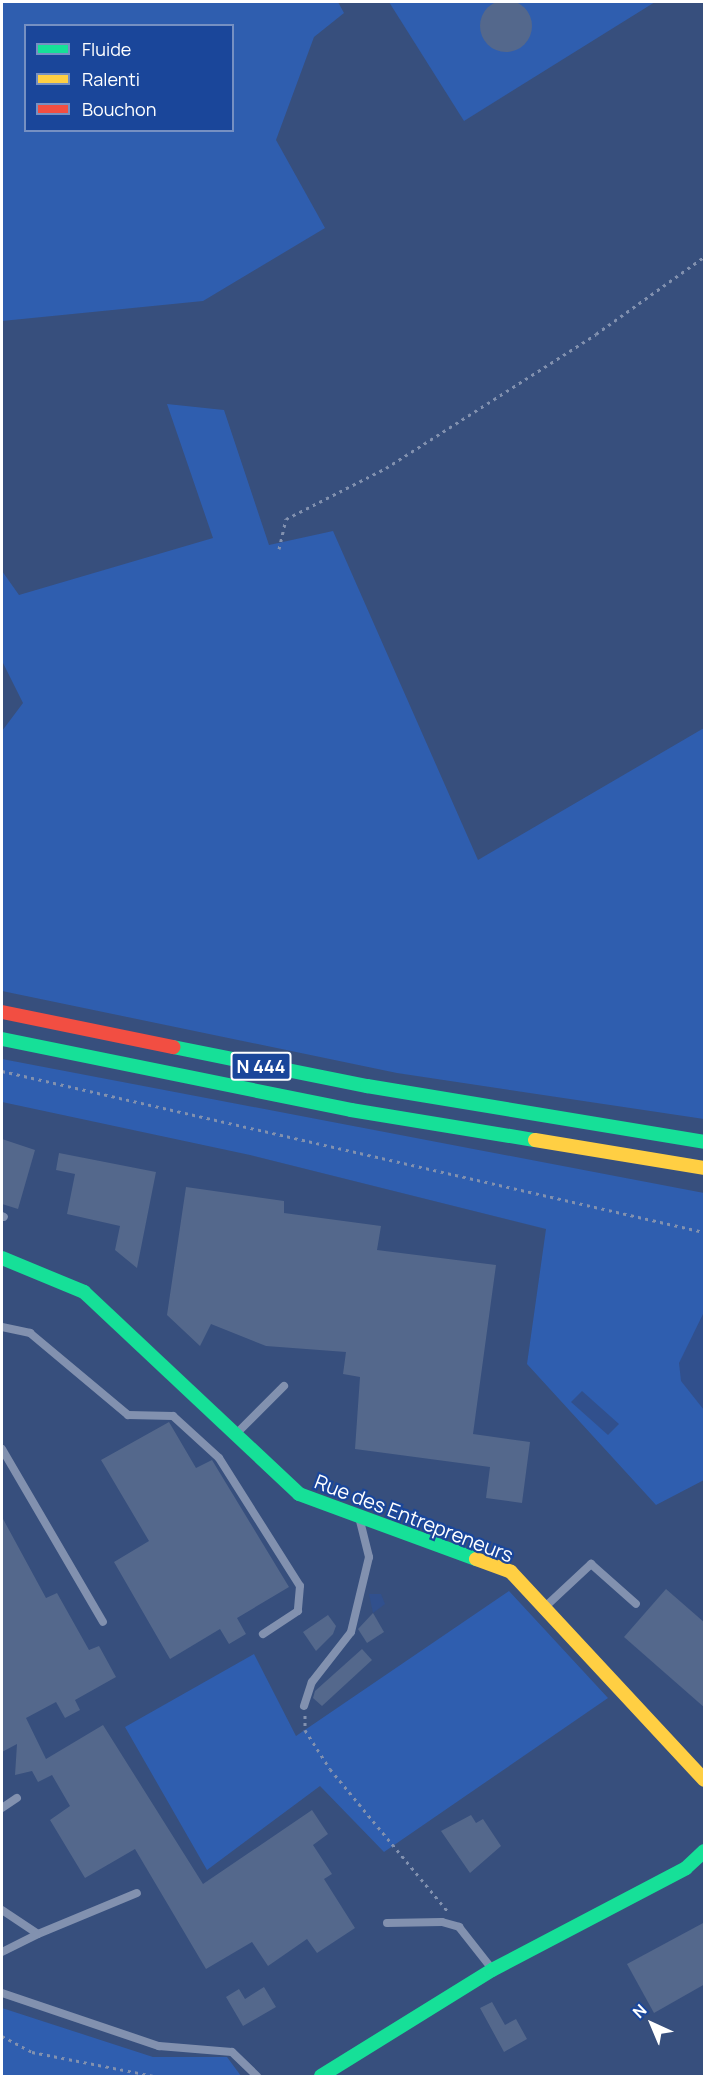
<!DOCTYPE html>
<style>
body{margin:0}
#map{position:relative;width:706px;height:2078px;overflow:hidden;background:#374f7d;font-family:Manrope,sans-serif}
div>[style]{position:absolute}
.green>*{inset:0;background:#2f5eaf}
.water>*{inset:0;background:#31508d}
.building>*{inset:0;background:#54688c}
.round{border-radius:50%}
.path>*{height:3px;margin-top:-1.5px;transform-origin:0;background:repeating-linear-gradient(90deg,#8291af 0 3px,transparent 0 7.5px)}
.lane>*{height:8px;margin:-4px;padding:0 4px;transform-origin:4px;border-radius:4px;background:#8291af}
.fast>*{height:14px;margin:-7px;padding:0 7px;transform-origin:7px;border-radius:7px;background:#16e098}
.slow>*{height:14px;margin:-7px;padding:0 7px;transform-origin:7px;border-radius:7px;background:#ffcf43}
.jam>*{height:14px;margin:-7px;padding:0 7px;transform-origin:7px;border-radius:7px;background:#f24e42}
span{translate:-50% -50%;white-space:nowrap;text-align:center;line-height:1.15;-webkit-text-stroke:4.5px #1a469a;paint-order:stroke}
.shield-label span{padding:2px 4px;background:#1a469a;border:2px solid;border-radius:4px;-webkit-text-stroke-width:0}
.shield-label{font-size:18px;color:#fff;font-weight:700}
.street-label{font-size:20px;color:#fff}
.frame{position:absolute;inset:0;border:3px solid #fff;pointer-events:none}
.legend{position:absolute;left:24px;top:24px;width:210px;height:108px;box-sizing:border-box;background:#1a469a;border:2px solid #7690c2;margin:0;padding:8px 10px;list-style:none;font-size:18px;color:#fff}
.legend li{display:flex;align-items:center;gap:12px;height:30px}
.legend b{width:30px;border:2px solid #7690c2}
.north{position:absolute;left:622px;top:1994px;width:60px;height:60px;-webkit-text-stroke:4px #1a469a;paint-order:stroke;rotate:316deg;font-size:16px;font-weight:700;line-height:24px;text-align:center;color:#fff}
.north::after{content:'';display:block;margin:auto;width:21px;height:27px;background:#fff;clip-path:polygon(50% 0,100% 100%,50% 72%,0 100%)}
</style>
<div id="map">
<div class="green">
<i style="clip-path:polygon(evenodd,2px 2px,338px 2px,344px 13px,314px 37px,276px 140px,325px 228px,203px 301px,2px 321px,2px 2px,26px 26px,232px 26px,232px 130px,26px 130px,26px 26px)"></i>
<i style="clip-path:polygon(389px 2px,655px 2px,464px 121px)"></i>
<i style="clip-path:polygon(167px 404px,224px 410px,269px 545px,333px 531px,478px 860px,704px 728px,704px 1119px,397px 1073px,2px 991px,2px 731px,23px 703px,2px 661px,2px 571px,19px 595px,213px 538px)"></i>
<i style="clip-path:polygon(2px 1059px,704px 1193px,704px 1480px,656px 1505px,527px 1364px,546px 1229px,250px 1155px,2px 1102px)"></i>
<i style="clip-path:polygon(509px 1591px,608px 1698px,384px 1852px,320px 1786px,207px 1870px,125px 1727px,254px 1654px,296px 1736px)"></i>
<i style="clip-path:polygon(2px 2008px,153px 2057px,227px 2057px,241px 2076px,2px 2076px)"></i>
</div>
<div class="water">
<i style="clip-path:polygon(704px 1312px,704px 1410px,681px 1381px,679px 1363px)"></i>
<i style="clip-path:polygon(582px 1391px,619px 1424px,608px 1435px,571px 1402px)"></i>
<i style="clip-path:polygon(369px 1594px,381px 1594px,385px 1604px,373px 1613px)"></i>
</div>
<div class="building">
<i class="round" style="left:480px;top:0;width:52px;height:52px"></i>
<i style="clip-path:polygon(2px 1139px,35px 1150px,18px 1209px,2px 1204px)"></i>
<i style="clip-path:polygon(59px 1153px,156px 1172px,137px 1268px,115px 1250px,120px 1226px,67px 1214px,75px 1174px,56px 1170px)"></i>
<i style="clip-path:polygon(186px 1187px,284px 1201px,284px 1213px,381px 1226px,377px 1250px,496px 1265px,473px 1434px,530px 1442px,522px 1503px,486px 1498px,490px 1467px,355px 1449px,360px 1377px,343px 1374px,346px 1352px,266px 1346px,211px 1324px,200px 1346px,167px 1315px)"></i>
<i style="clip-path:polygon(169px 1422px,196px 1468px,212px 1460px,289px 1587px,237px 1618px,246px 1634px,229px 1644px,220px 1629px,170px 1659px,114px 1562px,149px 1541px,101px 1460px)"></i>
<i style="clip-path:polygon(2px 1517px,46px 1598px,57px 1593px,89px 1650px,99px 1646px,116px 1677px,75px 1700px,80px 1710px,65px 1718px,56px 1702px,26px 1718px,46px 1759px,103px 1725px,203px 1884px,312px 1810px,328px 1834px,313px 1845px,332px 1874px,324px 1879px,355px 1928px,317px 1953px,307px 1939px,268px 1966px,252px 1942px,206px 1969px,135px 1849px,85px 1878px,50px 1820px,70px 1806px,52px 1775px,38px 1782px,32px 1771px,15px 1775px,17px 1744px,2px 1752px)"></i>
<i style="clip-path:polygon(666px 1589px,705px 1623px,705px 1708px,624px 1637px)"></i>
<i style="clip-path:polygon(373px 1613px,384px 1632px,367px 1643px,358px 1629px)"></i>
<i style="clip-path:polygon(328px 1615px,336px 1626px,333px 1634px,316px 1651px,303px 1632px)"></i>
<i style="clip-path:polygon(362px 1649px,372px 1660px,322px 1706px,313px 1698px,315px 1691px)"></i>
<i style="clip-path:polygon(471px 1815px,476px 1823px,483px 1819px,501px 1846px,470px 1873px,441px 1831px)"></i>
<i style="clip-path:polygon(705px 1922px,705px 1984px,654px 2013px,627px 1964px)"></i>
<i style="clip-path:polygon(264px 1987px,276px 2007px,243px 2026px,226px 1997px,239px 1989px,245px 1999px)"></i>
<i style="clip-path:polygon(492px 2002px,505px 2025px,516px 2019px,527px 2039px,504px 2052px,480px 2008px)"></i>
</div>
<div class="path">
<i style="left:279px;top:549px;width:31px;rotate:-77deg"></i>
<i style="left:286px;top:519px;width:112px;rotate:-27deg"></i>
<i style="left:386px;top:468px;width:249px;rotate:-32.5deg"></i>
<i style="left:596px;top:334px;width:133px;rotate:-35.5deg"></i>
<i style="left:2px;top:1071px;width:720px;rotate:12.92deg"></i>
<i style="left:305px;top:1715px;width:15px;rotate:90deg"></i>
<i style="left:305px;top:1730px;width:46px;rotate:57.3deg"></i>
<i style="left:330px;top:1769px;width:187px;rotate:50.4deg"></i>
<i style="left:2px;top:2036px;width:34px;rotate:28deg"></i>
<i style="left:32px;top:2052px;width:124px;rotate:11.1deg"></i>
</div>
<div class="lane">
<i style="left:2px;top:1216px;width:2px;rotate:27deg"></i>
<i style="left:2px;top:1327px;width:29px;rotate:12deg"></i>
<i style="left:30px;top:1333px;width:128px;rotate:39.9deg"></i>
<i style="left:128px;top:1415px;width:45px;rotate:1.3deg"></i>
<i style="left:173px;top:1416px;width:62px;rotate:42.4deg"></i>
<i style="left:219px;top:1458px;width:151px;rotate:57.7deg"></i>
<i style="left:300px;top:1586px;width:25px;rotate:95deg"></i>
<i style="left:298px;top:1611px;width:42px;rotate:146.7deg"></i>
<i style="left:236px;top:1434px;width:68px;rotate:-45deg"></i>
<i style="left:2px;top:1449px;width:200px;rotate:59.7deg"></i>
<i style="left:546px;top:1606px;width:62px;rotate:-43deg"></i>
<i style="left:591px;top:1564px;width:60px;rotate:41.6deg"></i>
<i style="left:304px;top:1706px;width:25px;rotate:-72deg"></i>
<i style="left:312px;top:1682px;width:63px;rotate:-52deg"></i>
<i style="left:351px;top:1632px;width:77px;rotate:-76.5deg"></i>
<i style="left:369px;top:1557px;width:37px;rotate:-104deg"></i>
<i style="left:2px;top:1808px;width:18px;rotate:-34deg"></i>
<i style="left:2px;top:1910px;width:43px;rotate:33.7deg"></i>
<i style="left:38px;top:1934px;width:107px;rotate:-22.5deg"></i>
<i style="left:387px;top:1923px;width:55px;rotate:-1deg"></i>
<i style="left:442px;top:1922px;width:18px;rotate:16deg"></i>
<i style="left:459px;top:1927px;width:53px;rotate:51.8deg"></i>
<i style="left:2px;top:1952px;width:40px;rotate:-26.6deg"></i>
<i style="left:2px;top:1993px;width:166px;rotate:18.7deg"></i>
<i style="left:159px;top:2046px;width:73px;rotate:4.7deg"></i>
<i style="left:232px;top:2052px;width:35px;rotate:44deg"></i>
</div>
<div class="fast">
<i style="left:2px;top:1039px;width:356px;rotate:11.5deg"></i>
<i style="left:351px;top:1110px;width:186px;rotate:9.3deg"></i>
<i style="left:173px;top:1047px;width:198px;rotate:11.4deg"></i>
<i style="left:367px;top:1086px;width:342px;rotate:9.4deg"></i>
<i style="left:2px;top:1258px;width:89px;rotate:22.5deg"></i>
<i style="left:84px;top:1292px;width:295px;rotate:43.2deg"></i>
<i style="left:299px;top:1494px;width:189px;rotate:20.2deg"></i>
<i style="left:321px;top:2076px;width:201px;rotate:-31.8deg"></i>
<i style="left:492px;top:1970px;width:219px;rotate:-27.7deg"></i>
<i style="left:686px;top:1868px;width:25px;rotate:-43deg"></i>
</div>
<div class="slow">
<i style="left:535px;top:1140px;width:171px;rotate:9.4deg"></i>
<i style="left:476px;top:1559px;width:37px;rotate:20deg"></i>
<i style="left:511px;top:1572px;width:284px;rotate:47.1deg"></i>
</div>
<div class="jam">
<i style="left:2px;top:1012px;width:175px;rotate:11.6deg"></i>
</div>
<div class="shield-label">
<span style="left:261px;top:1066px">N 444</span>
</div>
<div class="street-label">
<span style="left:414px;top:1518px;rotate:21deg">Rue des Entrepreneurs</span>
</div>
<div class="frame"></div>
<ul class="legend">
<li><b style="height:8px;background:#16e098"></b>Fluide</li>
<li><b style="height:8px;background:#ffcf43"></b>Ralenti</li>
<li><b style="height:8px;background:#f24e42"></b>Bouchon</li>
</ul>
<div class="north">N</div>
</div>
